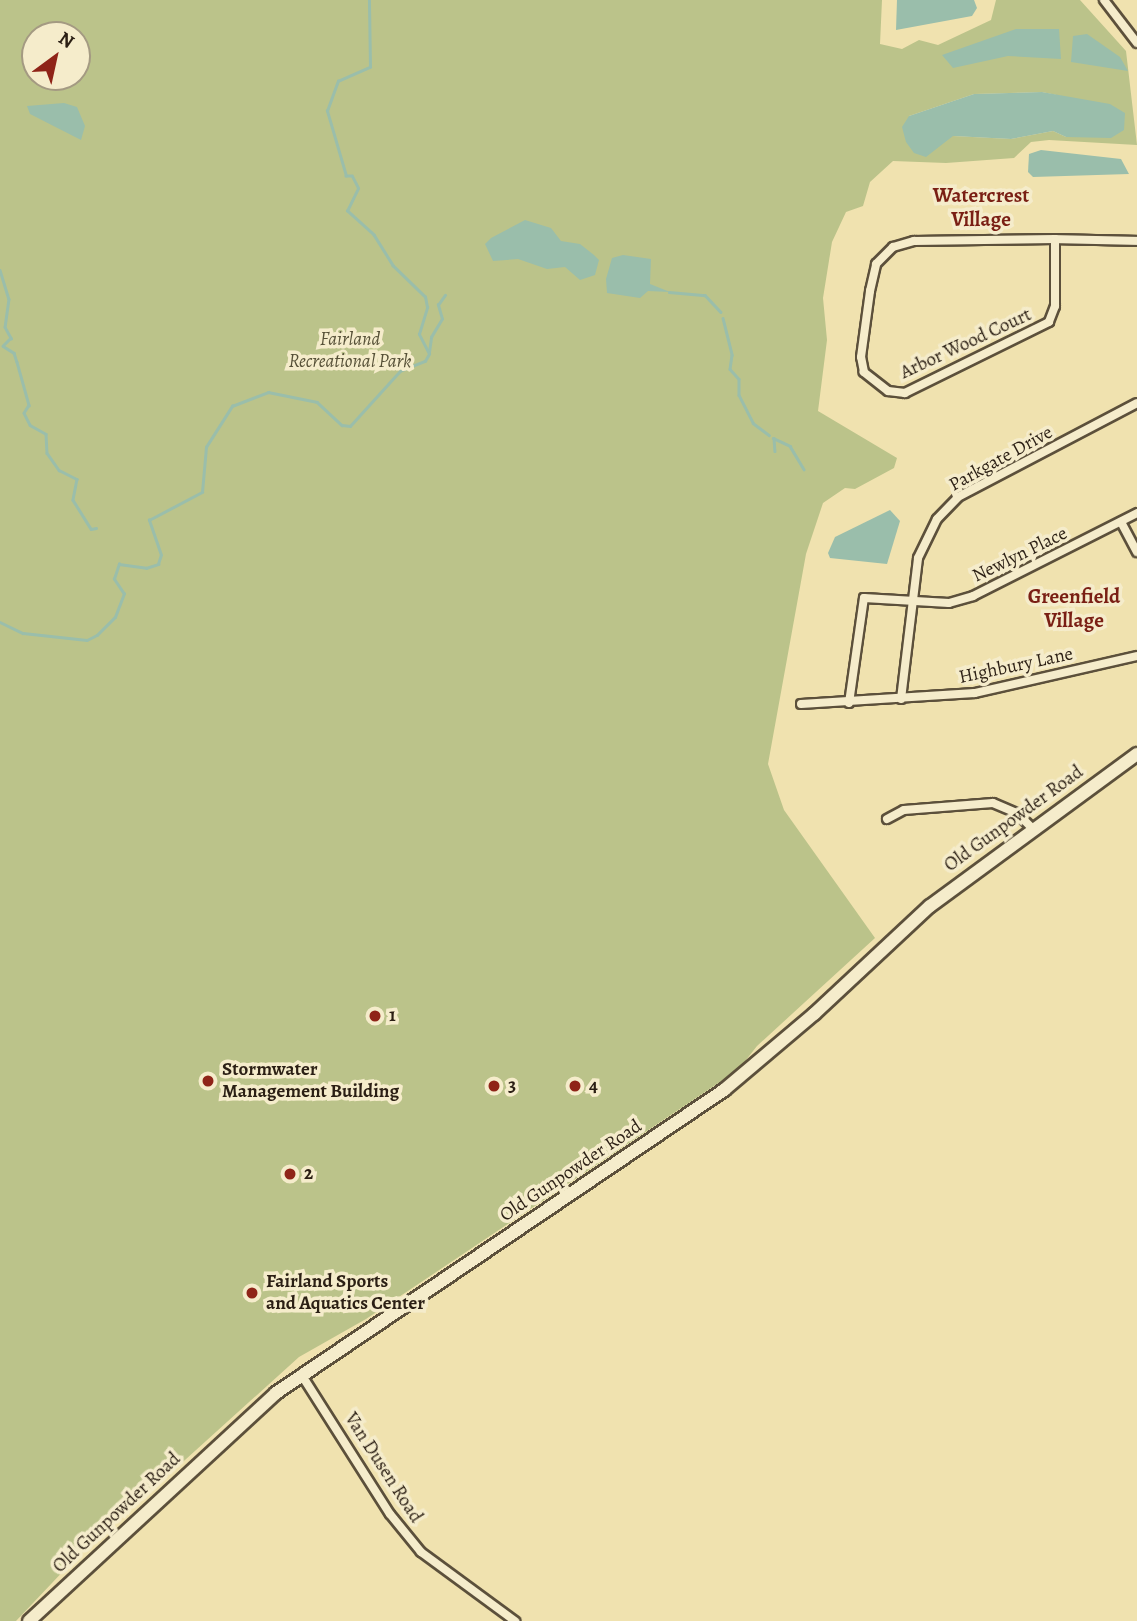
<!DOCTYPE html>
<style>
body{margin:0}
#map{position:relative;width:1137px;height:1621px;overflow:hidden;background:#f0e2af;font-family:Alegreya,serif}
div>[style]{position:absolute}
.green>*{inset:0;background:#bbc38a}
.water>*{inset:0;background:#9abeab}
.stream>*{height:2.5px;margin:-1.25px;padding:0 1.25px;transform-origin:1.25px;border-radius:1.25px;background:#9abeab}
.roads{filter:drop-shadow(2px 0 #5c503b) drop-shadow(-2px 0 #5c503b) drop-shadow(0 2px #5c503b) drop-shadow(0 -2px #5c503b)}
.street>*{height:8px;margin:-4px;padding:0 4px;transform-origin:4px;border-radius:4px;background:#f5eccb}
.secondary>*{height:12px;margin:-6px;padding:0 6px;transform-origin:6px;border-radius:6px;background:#f5eccb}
.dots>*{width:19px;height:19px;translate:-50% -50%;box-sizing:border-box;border:4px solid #f5eccb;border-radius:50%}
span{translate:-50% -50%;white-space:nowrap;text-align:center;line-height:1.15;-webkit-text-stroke:7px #f5eccb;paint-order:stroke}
.park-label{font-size:19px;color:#565037;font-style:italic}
.street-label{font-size:19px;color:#2b1f14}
.poi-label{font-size:19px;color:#2b1f14;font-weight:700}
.left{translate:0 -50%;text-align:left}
.neighbourhood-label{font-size:21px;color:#7a1f14;font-weight:700}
.north{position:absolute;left:21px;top:21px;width:70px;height:70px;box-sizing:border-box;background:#f5eccb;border:2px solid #a49a82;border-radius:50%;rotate:33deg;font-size:19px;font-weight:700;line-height:28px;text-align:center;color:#2b1f14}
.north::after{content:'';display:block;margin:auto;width:24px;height:32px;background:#8f2418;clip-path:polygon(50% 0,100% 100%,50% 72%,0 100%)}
</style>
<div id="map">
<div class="green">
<i style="clip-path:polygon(evenodd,0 0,882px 0,880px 44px,902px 49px,919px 40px,938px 45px,991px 20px,996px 0,1080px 0,1126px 51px,1137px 145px,1049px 140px,1031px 142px,1014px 158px,946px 163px,893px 161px,870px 182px,863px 206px,846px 212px,832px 242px,823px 298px,827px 340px,818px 411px,897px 458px,894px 468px,855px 489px,845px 488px,823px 503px,806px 554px,768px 764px,784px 810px,875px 938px,757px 1046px,738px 1070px,366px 1319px,299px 1357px,70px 1564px,16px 1621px,0 1621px,0 0,35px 35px,77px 35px,77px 77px,35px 77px,35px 35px,0 0,1042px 92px,1066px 97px,1086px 136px,1066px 137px,1053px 131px,1011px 139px,953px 136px,909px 116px,974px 94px,1042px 92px)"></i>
</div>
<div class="water">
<i style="clip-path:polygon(897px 0,974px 0,977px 8px,972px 16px,896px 30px)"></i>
<i style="clip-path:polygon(1016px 29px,1059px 29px,1061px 59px,1008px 56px,953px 68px,942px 55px)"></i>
<i style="clip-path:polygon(1087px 34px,1120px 57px,1128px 71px,1071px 62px,1073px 36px)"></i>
<i style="clip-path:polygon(1042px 92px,1110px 104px,1125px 113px,1124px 130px,1111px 138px,1066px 137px,1053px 131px,1011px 139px,953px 136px,926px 157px,914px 153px,906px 142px,902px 127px,909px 116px,974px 94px)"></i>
<i style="clip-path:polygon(64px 103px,77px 107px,85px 126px,81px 140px,30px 114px,27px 106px)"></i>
<i style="clip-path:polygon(1041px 150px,1121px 159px,1129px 174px,1033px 177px,1028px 172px,1029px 154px)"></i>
<i style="clip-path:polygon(525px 220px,551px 228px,561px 241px,580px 244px,594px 255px,599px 260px,595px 275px,580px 280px,565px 267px,547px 269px,518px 259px,493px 261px,485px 244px,491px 238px)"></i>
<i style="clip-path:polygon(623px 255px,651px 259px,650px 284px,670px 292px,648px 291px,640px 298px,607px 293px,606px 279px,612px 258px)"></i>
<i style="clip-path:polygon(890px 510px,900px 521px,887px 564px,830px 558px,828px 553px,835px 537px)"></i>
</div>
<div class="stream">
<i style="left:0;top:270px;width:30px;rotate:73deg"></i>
<i style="left:9px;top:299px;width:28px;rotate:98deg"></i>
<i style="left:5px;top:327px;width:13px;rotate:61deg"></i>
<i style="left:11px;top:338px;width:11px;rotate:135deg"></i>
<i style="left:3px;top:346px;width:13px;rotate:32deg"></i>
<i style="left:14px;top:353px;width:9px;rotate:72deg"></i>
<i style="left:17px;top:362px;width:45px;rotate:74.4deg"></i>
<i style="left:29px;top:405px;width:9px;rotate:122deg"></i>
<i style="left:24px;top:413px;width:13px;rotate:63deg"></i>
<i style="left:30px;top:425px;width:18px;rotate:29deg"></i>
<i style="left:46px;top:434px;width:19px;rotate:87deg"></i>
<i style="left:47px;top:453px;width:21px;rotate:55deg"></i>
<i style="left:59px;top:470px;width:20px;rotate:27deg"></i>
<i style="left:77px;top:479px;width:21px;rotate:101deg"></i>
<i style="left:73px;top:500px;width:34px;rotate:58deg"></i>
<i style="left:91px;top:529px;width:5px;rotate:-11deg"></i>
<i style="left:669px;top:292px;width:36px;rotate:5deg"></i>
<i style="left:705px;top:295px;width:23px;rotate:47deg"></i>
<i style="left:723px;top:318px;width:38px;rotate:76deg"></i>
<i style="left:732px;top:355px;width:14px;rotate:98deg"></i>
<i style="left:730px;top:369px;width:13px;rotate:48deg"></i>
<i style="left:739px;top:379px;width:16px;rotate:90deg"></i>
<i style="left:739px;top:395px;width:31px;rotate:63deg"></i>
<i style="left:753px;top:423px;width:20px;rotate:37deg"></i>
<i style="left:429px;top:352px;width:15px;rotate:-82deg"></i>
<i style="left:431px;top:337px;width:21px;rotate:-59deg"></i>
<i style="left:442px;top:319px;width:15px;rotate:-106deg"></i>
<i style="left:438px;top:305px;width:12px;rotate:-55deg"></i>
<i style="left:773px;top:438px;width:19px;rotate:25deg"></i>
<i style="left:790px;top:446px;width:27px;rotate:59deg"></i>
<i style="left:774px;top:438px;width:13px;rotate:86deg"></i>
<i style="left:0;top:622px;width:25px;rotate:26deg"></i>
<i style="left:23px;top:633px;width:64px;rotate:6.2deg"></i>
<i style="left:87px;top:640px;width:11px;rotate:-27deg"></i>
<i style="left:97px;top:635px;width:25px;rotate:-45deg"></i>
<i style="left:115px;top:617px;width:25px;rotate:-69deg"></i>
<i style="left:124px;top:594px;width:18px;rotate:-124deg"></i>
<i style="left:114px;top:579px;width:16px;rotate:-72deg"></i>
<i style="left:119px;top:564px;width:27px;rotate:8deg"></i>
<i style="left:146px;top:568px;width:13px;rotate:-18deg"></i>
<i style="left:158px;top:564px;width:9px;rotate:-72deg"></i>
<i style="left:161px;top:555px;width:37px;rotate:-109deg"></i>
<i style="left:149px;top:520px;width:60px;rotate:-27.8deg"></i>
<i style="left:202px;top:492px;width:45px;rotate:-84.9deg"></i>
<i style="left:206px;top:447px;width:49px;rotate:-57.6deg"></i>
<i style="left:232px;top:406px;width:39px;rotate:-21deg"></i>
<i style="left:268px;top:392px;width:50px;rotate:11.5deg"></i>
<i style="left:317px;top:402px;width:34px;rotate:43deg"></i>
<i style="left:342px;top:425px;width:8px;rotate:7deg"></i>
<i style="left:350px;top:426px;width:74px;rotate:-47.7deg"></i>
<i style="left:400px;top:371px;width:27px;rotate:-22deg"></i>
<i style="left:425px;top:361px;width:8px;rotate:-60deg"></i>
<i style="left:429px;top:354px;width:22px;rotate:-117deg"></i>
<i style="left:419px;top:334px;width:28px;rotate:-73deg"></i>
<i style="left:427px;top:307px;width:10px;rotate:-101deg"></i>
<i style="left:425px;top:297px;width:45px;rotate:-135.9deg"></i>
<i style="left:393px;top:266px;width:36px;rotate:-122deg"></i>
<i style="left:374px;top:235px;width:36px;rotate:-138deg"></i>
<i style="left:347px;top:211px;width:25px;rotate:-64deg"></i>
<i style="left:358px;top:188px;width:13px;rotate:-117deg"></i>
<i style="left:352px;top:176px;width:6px;rotate:180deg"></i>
<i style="left:346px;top:176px;width:68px;rotate:-106.3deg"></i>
<i style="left:327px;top:111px;width:32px;rotate:-70deg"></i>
<i style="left:338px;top:81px;width:35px;rotate:-24deg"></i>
<i style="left:370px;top:67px;width:67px;rotate:-90.9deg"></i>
</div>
<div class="roads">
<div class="street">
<i style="left:1104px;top:0;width:54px;rotate:52.5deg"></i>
<i style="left:1055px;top:239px;width:67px;rotate:90deg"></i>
<i style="left:1055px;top:306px;width:17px;rotate:111deg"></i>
<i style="left:1049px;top:322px;width:161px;rotate:153.8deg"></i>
<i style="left:905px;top:393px;width:17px;rotate:-173deg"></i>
<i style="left:888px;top:391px;width:31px;rotate:-142deg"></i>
<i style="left:864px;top:372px;width:15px;rotate:-101deg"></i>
<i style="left:861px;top:357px;width:67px;rotate:-82.2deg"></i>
<i style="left:870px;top:291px;width:28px;rotate:-77deg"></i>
<i style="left:876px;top:264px;width:24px;rotate:-45deg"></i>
<i style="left:893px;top:247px;width:22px;rotate:-16deg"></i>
<i style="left:914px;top:241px;width:141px;rotate:-0.8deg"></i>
<i style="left:1055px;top:239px;width:82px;rotate:1.4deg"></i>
<i style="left:1121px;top:522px;width:34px;rotate:62deg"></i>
<i style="left:901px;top:699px;width:142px;rotate:-83.1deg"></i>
<i style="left:918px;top:558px;width:43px;rotate:-64deg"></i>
<i style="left:937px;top:519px;width:30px;rotate:-46deg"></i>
<i style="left:958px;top:497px;width:202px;rotate:-27.7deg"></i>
<i style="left:849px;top:703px;width:106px;rotate:-81.9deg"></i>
<i style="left:864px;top:598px;width:85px;rotate:3.4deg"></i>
<i style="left:949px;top:603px;width:25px;rotate:-16deg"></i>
<i style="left:973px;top:596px;width:184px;rotate:-26.8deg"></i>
<i style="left:801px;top:704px;width:174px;rotate:-3.6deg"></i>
<i style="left:975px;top:693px;width:166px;rotate:-12.9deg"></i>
<i style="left:887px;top:819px;width:19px;rotate:-28deg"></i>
<i style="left:904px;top:810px;width:89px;rotate:-4.5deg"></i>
<i style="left:993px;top:803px;width:26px;rotate:23deg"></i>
<i style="left:1017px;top:813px;width:21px;rotate:45deg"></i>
<i style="left:301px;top:1374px;width:166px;rotate:57.6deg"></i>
<i style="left:390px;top:1514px;width:49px;rotate:50.8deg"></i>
<i style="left:421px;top:1552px;width:117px;rotate:36.3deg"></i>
</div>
<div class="secondary">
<i style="left:29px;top:1621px;width:336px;rotate:-42.7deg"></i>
<i style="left:276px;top:1393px;width:541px;rotate:-34.07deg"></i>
<i style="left:724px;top:1090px;width:118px;rotate:-40.2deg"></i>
<i style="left:814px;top:1014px;width:158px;rotate:-43deg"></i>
<i style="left:930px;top:906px;width:257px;rotate:-36.3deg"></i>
</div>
</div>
<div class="dots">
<i style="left:375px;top:1016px;background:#8f2418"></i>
<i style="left:208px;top:1081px;background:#8f2418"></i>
<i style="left:494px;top:1086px;background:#8f2418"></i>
<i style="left:575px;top:1086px;background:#8f2418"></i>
<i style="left:290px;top:1174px;background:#8f2418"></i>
<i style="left:252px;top:1293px;background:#8f2418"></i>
</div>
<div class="park-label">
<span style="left:350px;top:351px">Fairland<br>Recreational Park</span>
</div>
<div class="street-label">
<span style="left:966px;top:344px;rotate:-25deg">Arbor Wood Court</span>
<span style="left:1001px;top:459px;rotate:-29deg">Parkgate Drive</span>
<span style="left:1020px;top:555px;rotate:-26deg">Newlyn Place</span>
<span style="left:1016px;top:666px;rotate:-12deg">Highbury Lane</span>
<span style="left:1014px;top:819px;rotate:-36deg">Old Gunpowder Road</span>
<span style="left:571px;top:1171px;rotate:-34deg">Old Gunpowder Road</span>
<span style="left:383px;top:1468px;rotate:57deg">Van Dusen Road</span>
<span style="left:117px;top:1513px;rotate:-43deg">Old Gunpowder Road</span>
</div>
<div class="poi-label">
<span class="left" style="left:389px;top:1016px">1</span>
<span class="left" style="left:222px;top:1081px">Stormwater<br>Management Building</span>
<span class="left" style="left:508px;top:1086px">3</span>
<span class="left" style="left:589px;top:1086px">4</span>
<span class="left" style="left:304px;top:1174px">2</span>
<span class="left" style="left:266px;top:1293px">Fairland Sports<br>and Aquatics Center</span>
</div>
<div class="neighbourhood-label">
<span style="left:981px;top:207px">Watercrest<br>Village</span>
<span style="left:1074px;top:608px">Greenfield<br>Village</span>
</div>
<div class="north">N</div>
</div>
